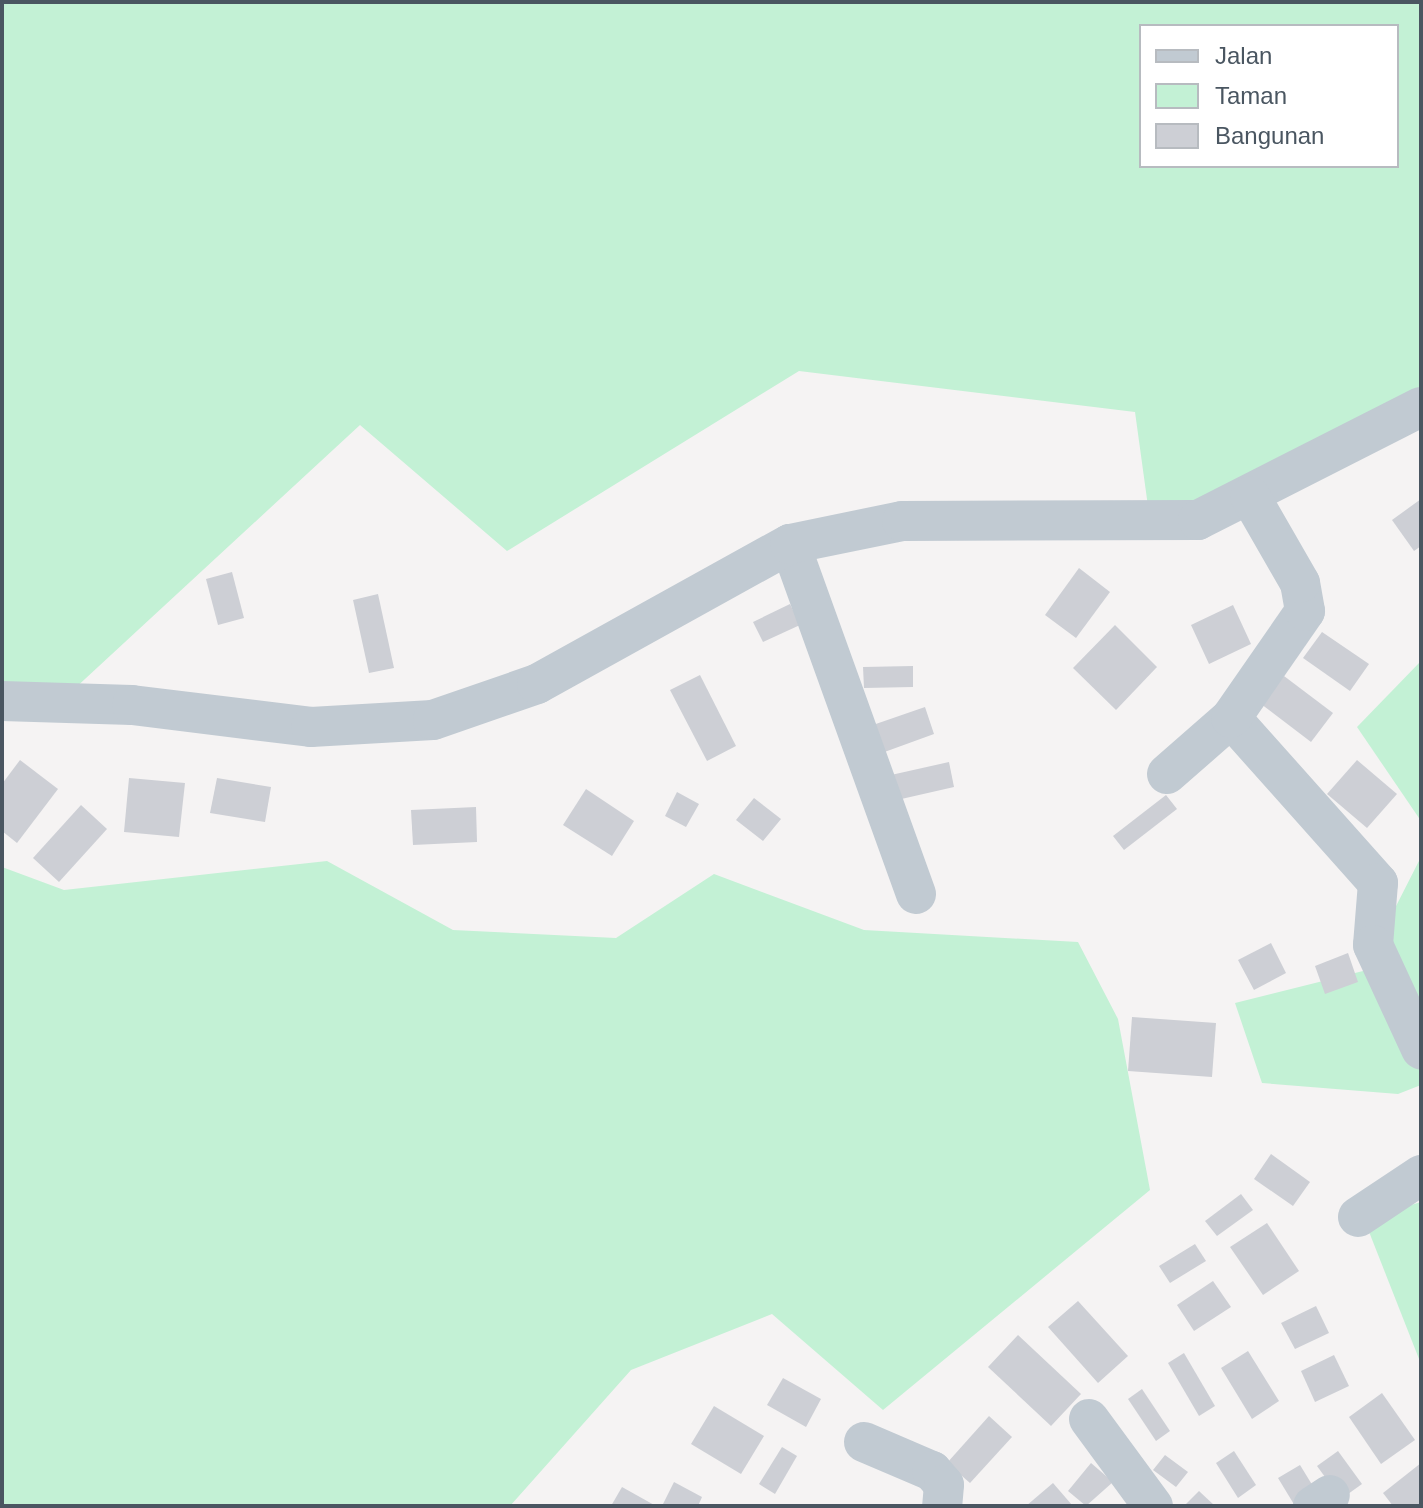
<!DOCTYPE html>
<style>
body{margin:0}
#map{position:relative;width:1423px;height:1508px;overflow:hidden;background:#f5f3f3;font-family:Helvetica,sans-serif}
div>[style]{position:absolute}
.green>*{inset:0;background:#c3f1d5}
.building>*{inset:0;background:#cdcfd5}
.minor>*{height:40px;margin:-20px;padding:0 20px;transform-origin:20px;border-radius:20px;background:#c1cad2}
span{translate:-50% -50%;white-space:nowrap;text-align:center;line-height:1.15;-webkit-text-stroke:6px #fff;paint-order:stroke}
.frame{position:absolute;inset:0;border:4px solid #4a5661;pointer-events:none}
.legend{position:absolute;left:1139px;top:24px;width:260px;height:144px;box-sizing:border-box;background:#fff;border:2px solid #b7bbc0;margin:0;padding:10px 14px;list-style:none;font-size:24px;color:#4a5661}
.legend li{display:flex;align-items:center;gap:16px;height:40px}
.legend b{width:40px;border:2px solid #b7bbc0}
</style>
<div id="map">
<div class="green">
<i style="clip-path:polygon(evenodd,2px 2px,1421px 2px,1421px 399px,1150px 521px,1135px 412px,799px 371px,507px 551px,360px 425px,72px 691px,2px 689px,2px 2px,1141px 26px,1397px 26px,1397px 166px,1141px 166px,1141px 26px)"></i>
<i style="clip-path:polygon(1421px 661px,1421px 821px,1357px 727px)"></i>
<i style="clip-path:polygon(1421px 857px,1421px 1085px,1398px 1094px,1262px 1083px,1235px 1003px,1363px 971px)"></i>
<i style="clip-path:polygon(327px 861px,453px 930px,616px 938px,714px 874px,864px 930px,1078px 942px,1118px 1019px,1150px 1190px,883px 1410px,772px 1314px,631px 1370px,510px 1506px,2px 1506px,2px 867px,64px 890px)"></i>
<i style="clip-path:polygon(1421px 1202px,1421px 1364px,1364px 1219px)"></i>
</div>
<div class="building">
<i style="clip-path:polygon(1421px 499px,1421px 546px,1414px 551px,1392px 520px)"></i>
<i style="clip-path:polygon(1079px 568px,1110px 592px,1076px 638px,1045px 615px)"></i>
<i style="clip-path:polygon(232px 572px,244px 618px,218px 625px,206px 579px)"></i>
<i style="clip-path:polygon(378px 594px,394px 668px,369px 673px,353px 600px)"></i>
<i style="clip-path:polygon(790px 604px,800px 625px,763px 642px,753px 622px)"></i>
<i style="clip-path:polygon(1233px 605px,1251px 644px,1209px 664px,1191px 625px)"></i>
<i style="clip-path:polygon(1115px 625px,1157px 667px,1116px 710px,1073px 668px)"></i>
<i style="clip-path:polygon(1322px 632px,1369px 664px,1350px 691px,1303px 658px)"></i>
<i style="clip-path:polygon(913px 666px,913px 687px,864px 688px,863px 667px)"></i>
<i style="clip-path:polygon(700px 675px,736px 746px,707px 761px,670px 690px)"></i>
<i style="clip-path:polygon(1284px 676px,1333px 713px,1311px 742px,1261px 704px)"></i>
<i style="clip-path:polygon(925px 707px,934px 734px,879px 754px,870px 726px)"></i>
<i style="clip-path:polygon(20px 760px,58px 789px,17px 843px,2px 831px,2px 784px)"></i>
<i style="clip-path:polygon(1357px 760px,1397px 794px,1367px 828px,1327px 794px)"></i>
<i style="clip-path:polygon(949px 762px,954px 787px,897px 800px,891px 775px)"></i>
<i style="clip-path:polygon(129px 778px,185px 783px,179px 837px,124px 832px)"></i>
<i style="clip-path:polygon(217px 778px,271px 787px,265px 822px,210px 813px)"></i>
<i style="clip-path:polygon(586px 789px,634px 821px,612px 856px,563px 825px)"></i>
<i style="clip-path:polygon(677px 792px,699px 804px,686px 827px,665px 816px)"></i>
<i style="clip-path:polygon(1166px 795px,1177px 809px,1124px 850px,1113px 836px)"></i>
<i style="clip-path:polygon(754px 798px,781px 819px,763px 841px,736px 820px)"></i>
<i style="clip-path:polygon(81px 805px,107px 829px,59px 882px,33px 858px)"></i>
<i style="clip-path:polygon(476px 807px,477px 842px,413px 845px,411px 810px)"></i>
<i style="clip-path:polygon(1271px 943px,1286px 973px,1254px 990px,1238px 960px)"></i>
<i style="clip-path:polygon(1348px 953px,1358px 982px,1325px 994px,1315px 966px)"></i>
<i style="clip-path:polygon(1132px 1017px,1216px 1023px,1212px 1077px,1128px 1071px)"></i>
<i style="clip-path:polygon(1271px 1154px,1310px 1182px,1293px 1206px,1254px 1179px)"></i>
<i style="clip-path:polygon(1241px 1194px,1253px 1210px,1217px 1236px,1205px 1221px)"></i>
<i style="clip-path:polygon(1267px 1223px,1299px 1271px,1263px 1295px,1230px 1247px)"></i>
<i style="clip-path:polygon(1195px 1244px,1206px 1261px,1170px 1283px,1159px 1266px)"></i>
<i style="clip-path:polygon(1213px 1281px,1231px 1307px,1194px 1331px,1177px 1305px)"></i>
<i style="clip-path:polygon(1078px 1301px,1128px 1356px,1098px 1383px,1048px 1327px)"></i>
<i style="clip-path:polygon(1316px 1306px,1329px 1333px,1295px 1349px,1281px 1323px)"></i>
<i style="clip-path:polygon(1018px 1335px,1081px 1394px,1051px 1426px,988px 1367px)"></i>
<i style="clip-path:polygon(1248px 1351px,1279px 1401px,1252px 1419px,1221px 1368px)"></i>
<i style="clip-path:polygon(1184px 1353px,1215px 1406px,1199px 1416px,1168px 1363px)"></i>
<i style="clip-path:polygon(1334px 1355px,1349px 1386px,1315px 1402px,1301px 1371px)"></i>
<i style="clip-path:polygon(783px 1378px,821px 1399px,806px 1427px,767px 1405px)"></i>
<i style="clip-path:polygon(1142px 1389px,1170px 1431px,1156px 1441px,1128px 1399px)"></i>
<i style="clip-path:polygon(1382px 1393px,1415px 1440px,1381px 1464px,1349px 1417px)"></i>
<i style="clip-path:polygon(714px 1406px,764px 1436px,741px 1474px,691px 1444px)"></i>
<i style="clip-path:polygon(989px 1416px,1012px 1437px,970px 1483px,947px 1463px)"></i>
<i style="clip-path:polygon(782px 1447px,797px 1456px,775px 1494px,759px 1484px)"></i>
<i style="clip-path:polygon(1234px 1451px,1256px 1485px,1238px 1498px,1216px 1463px)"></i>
<i style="clip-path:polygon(1338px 1451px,1362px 1484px,1341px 1499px,1317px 1466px)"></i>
<i style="clip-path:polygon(1165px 1455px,1188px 1472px,1176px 1487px,1153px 1470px)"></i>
<i style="clip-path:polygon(1091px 1463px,1113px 1482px,1086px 1506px,1068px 1491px)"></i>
<i style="clip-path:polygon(1421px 1463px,1421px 1506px,1393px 1506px,1383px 1493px)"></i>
<i style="clip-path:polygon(1300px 1465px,1319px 1496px,1295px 1506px,1278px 1478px)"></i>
<i style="clip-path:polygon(674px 1482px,702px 1497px,698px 1506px,662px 1506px)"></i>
<i style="clip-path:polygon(1053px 1483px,1072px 1505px,1026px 1506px)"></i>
<i style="clip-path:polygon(622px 1487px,656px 1506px,611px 1506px)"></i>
<i style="clip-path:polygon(1199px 1491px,1215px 1506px,1184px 1506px)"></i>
</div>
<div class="minor">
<i style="left:790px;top:544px;width:372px;rotate:70.2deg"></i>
<i style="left:2px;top:701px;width:130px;rotate:1.8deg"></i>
<i style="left:132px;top:705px;width:180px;rotate:7deg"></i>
<i style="left:311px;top:727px;width:122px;rotate:-3.3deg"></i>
<i style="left:433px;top:720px;width:110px;rotate:-19.1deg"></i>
<i style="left:537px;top:684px;width:289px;rotate:-29deg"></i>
<i style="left:790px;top:544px;width:114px;rotate:-11.6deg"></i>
<i style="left:902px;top:521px;width:296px;rotate:-0.2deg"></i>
<i style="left:1198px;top:520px;width:250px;rotate:-26.9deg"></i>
<i style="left:1231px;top:718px;width:221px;rotate:48.3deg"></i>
<i style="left:1378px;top:883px;width:62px;rotate:94.6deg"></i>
<i style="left:1373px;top:945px;width:115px;rotate:65.2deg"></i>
<i style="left:1167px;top:774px;width:85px;rotate:-41.2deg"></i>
<i style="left:1231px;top:718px;width:130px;rotate:-55.3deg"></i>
<i style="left:1305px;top:611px;width:28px;rotate:-100deg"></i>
<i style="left:1300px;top:583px;width:100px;rotate:-119.9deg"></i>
<i style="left:1358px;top:1217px;width:76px;rotate:-33.7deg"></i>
<i style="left:1089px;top:1419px;width:108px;rotate:53.7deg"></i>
<i style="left:864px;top:1442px;width:74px;rotate:23.1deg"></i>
<i style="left:932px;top:1471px;width:18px;rotate:49deg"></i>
<i style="left:944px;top:1485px;width:21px;rotate:95deg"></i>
<i style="left:1313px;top:1506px;width:20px;rotate:-33deg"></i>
</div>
<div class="frame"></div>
<ul class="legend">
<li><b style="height:10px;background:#c1cad2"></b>Jalan</li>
<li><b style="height:22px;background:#c3f1d5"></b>Taman</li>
<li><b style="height:22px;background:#cdcfd5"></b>Bangunan</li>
</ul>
</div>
